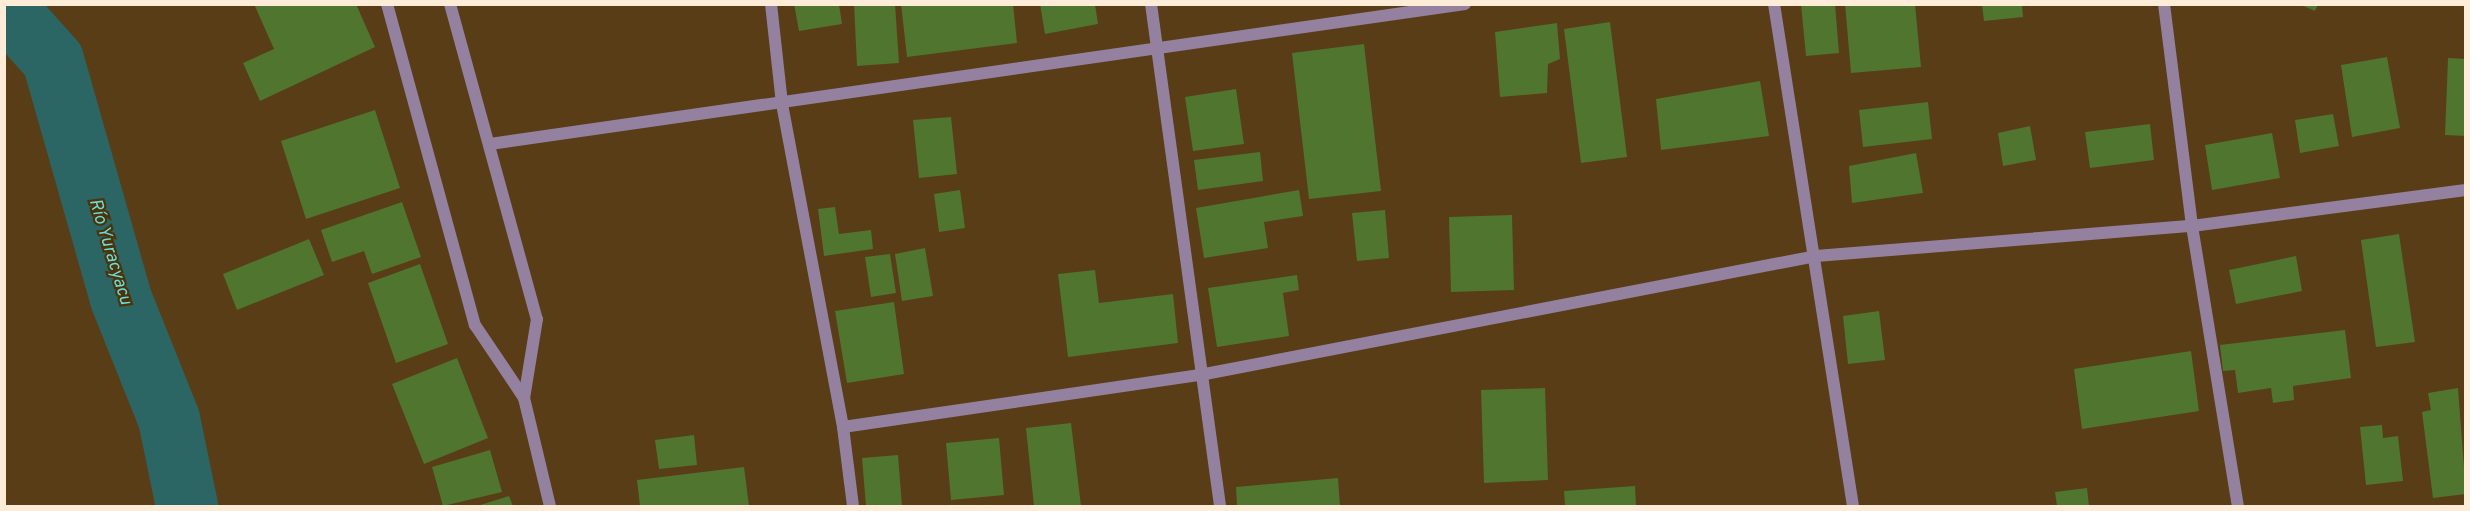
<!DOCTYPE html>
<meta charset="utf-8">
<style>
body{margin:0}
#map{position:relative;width:2470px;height:511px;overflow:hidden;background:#583d16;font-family:Overpass,sans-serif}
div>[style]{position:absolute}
.river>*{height:62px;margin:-31px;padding:0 31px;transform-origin:31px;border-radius:31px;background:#2c6664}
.building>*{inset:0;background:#4f752f}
.street>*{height:12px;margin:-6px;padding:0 6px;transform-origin:6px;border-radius:6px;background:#94819f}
span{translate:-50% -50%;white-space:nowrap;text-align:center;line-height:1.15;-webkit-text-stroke:4.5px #4d320a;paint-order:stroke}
.water-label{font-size:18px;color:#67dfdb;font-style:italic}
.frame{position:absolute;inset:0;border:6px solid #fdedd8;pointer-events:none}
</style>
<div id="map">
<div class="river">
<i style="left:4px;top:15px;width:14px;rotate:21deg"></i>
<i style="left:17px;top:20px;width:54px;rotate:48deg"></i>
<i style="left:53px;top:60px;width:248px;rotate:74.1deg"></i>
<i style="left:121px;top:299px;width:129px;rotate:68.2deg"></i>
<i style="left:169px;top:419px;width:89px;rotate:78.3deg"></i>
</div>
<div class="building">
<i style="clip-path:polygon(254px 4px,356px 4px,375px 47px,260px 101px,243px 63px,274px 49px)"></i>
<i style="clip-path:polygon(794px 4px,839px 4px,842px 24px,799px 31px)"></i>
<i style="clip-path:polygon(854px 4px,895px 4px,899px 63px,857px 66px)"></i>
<i style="clip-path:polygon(901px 4px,1013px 4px,1017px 43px,907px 57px)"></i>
<i style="clip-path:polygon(1040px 4px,1095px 4px,1098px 24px,1045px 34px)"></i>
<i style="clip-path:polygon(1801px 4px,1835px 4px,1839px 53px,1806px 56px)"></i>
<i style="clip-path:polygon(1845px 4px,1915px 4px,1921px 67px,1851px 73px)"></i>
<i style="clip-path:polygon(1982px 4px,2022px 4px,2023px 17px,1984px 21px)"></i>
<i style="clip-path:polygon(2299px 4px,2318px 4px,2315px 11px)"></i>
<i style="clip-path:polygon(1610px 22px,1627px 157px,1581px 163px,1564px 29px)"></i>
<i style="clip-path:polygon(1557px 23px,1560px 59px,1548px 64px,1547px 93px,1500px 97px,1495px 32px)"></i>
<i style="clip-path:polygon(1364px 44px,1381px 191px,1309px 199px,1292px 53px)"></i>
<i style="clip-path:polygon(2387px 57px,2400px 128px,2352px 137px,2341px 65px)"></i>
<i style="clip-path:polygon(2448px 58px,2466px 59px,2466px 136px,2445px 135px)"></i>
<i style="clip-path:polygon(1760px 81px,1769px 136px,1661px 150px,1656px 99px)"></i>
<i style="clip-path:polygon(1236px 89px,1244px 144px,1193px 151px,1185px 97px)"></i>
<i style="clip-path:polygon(1928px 102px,1932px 139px,1863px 147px,1859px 110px)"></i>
<i style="clip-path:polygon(375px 110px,400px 188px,306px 219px,281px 141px)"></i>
<i style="clip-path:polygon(2333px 114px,2339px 146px,2300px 153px,2295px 120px)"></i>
<i style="clip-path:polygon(951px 117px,957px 174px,919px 178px,913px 120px)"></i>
<i style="clip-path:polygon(2150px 124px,2154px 160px,2090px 168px,2085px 132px)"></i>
<i style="clip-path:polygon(2030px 126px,2036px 160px,2003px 166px,1998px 133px)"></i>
<i style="clip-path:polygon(2272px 133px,2280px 178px,2212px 190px,2205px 145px)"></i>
<i style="clip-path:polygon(1260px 152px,1263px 181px,1198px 190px,1194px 160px)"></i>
<i style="clip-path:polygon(1916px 153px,1923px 193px,1852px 203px,1849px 166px)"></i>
<i style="clip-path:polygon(960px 190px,965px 228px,939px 232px,934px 194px)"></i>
<i style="clip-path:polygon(1299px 190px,1303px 216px,1264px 222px,1268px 248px,1204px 258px,1196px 208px)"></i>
<i style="clip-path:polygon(402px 202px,421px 257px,372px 274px,364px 251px,332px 262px,321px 230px)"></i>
<i style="clip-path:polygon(835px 207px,839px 234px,871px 230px,873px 249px,824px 256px,818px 209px)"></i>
<i style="clip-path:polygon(1385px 210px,1389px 258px,1357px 261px,1352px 213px)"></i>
<i style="clip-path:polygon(1512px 215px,1514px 290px,1451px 292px,1449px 217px)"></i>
<i style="clip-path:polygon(2399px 234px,2415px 342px,2376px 347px,2361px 240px)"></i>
<i style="clip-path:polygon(309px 239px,324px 275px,237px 310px,223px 274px)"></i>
<i style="clip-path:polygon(925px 248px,933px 296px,902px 301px,895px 254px)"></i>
<i style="clip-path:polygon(890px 254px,896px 293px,871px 297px,865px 257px)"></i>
<i style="clip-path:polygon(2296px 256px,2302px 291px,2236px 304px,2229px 270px)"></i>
<i style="clip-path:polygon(420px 264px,448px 344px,396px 363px,368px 283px)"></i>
<i style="clip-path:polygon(1095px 270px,1099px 303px,1173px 294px,1178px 343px,1068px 357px,1058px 274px)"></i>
<i style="clip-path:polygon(1297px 275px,1299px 290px,1283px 293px,1289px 336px,1217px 347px,1208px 288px)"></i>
<i style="clip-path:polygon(894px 302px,904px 374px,847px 383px,835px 311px)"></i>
<i style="clip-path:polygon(1879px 311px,1885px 360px,1848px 364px,1843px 316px)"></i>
<i style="clip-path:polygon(2345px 330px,2351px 378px,2293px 386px,2294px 400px,2273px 403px,2271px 388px,2238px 393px,2235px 370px,2223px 371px,2220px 345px)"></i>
<i style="clip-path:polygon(2191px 351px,2199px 411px,2082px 429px,2074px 369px)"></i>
<i style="clip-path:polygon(457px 358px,488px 438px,424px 464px,392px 384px)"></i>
<i style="clip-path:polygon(1545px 388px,1548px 480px,1484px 483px,1481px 390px)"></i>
<i style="clip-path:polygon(2458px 388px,2466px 494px,2433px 498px,2422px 412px,2431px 410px,2428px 393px)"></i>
<i style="clip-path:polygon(1071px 423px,1081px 506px,1034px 506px,1026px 428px)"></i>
<i style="clip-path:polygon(2382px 425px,2383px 438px,2398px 436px,2403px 481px,2366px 485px,2360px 427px)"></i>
<i style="clip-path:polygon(694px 435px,697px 465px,659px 469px,655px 440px)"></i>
<i style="clip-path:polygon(999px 438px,1004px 495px,951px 500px,946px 443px)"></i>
<i style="clip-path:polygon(490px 450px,502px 492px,443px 506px,432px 467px)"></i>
<i style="clip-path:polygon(898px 455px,902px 506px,866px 506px,862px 458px)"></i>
<i style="clip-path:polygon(744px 467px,749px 506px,640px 506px,637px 480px)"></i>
<i style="clip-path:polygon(1338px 478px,1340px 506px,1237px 506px,1236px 487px)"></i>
<i style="clip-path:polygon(1635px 486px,1636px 506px,1565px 506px,1564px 491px)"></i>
<i style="clip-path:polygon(2087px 488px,2089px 506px,2057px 506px,2055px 492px)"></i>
<i style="clip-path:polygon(509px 496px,513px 506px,477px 506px)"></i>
</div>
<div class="street">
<i style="left:387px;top:4px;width:333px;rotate:74.7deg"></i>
<i style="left:475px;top:325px;width:88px;rotate:56.1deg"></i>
<i style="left:450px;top:4px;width:327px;rotate:74.6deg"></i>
<i style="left:537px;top:319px;width:80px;rotate:99.3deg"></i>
<i style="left:524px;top:398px;width:111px;rotate:76.5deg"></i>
<i style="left:771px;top:4px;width:101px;rotate:83.7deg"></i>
<i style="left:782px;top:104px;width:329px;rotate:79.3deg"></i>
<i style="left:843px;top:427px;width:80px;rotate:82.8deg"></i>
<i style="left:1151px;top:4px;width:507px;rotate:82.17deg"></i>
<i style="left:1774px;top:4px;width:508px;rotate:81.06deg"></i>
<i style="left:2164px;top:4px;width:224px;rotate:82.8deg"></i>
<i style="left:2192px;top:226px;width:284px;rotate:80.7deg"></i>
<i style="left:490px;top:144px;width:985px;rotate:-8.17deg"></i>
<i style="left:843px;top:427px;width:366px;rotate:-8.3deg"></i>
<i style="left:1205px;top:374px;width:622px;rotate:-10.93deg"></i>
<i style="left:1816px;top:256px;width:377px;rotate:-4.6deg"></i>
<i style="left:2192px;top:226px;width:276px;rotate:-7.5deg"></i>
</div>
<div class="water-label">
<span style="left:109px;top:252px;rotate:73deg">Río Yuracyacu</span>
</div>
<div class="frame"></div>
</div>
